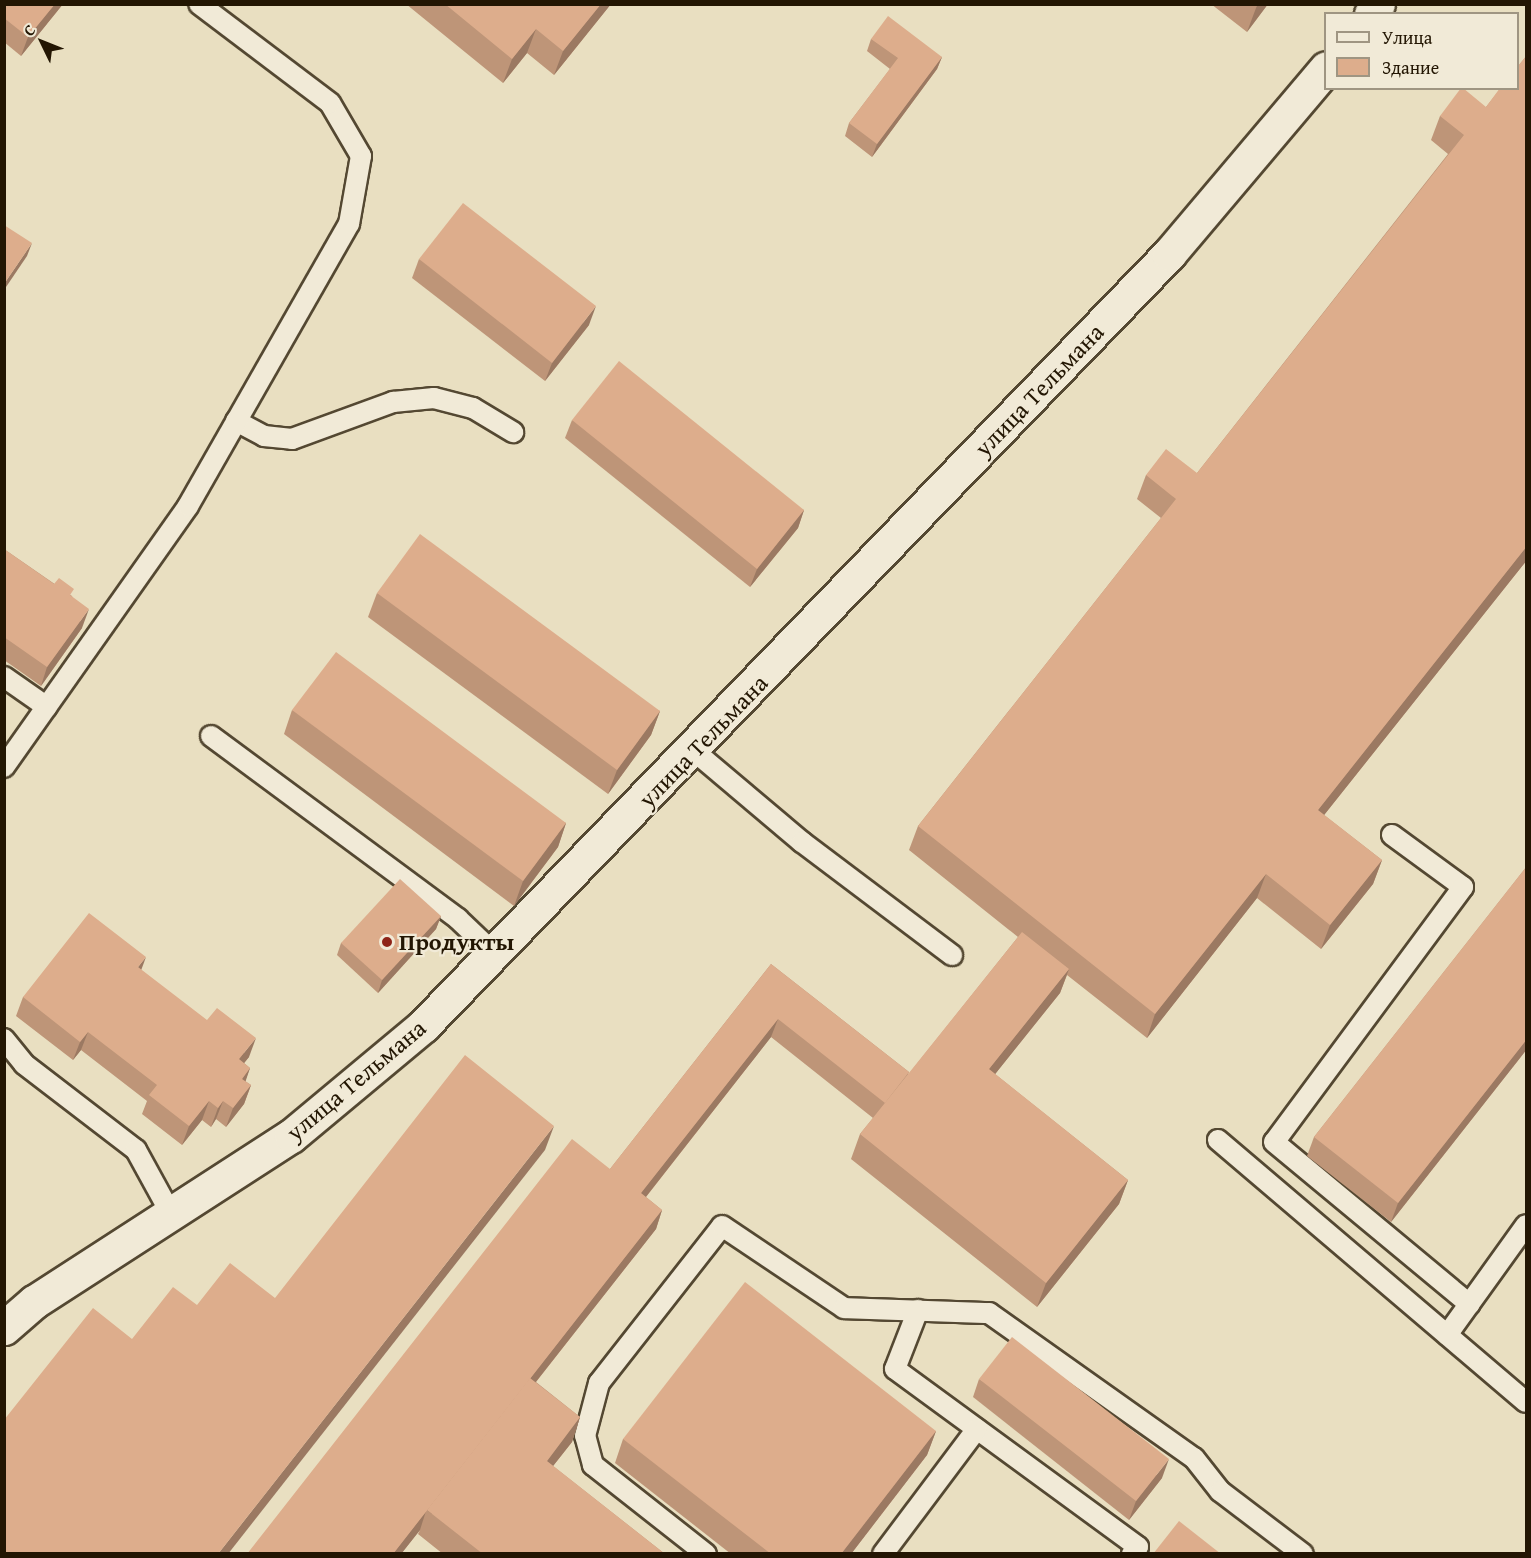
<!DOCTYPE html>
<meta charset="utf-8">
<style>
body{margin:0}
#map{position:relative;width:1531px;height:1558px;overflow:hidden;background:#e9dfc1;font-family:"Gentium Book Plus",serif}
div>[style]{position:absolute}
.roads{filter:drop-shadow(2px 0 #544832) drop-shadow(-2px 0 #544832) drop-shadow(0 2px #544832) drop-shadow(0 -2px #544832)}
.service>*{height:20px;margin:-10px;padding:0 10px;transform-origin:10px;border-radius:10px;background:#f1ead7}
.minor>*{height:33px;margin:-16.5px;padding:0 16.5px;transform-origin:16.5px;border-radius:16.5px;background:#f1ead7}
.wall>*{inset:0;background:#be9578}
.shaded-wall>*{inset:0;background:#9b7962}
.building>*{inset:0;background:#ddad8c}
.dots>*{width:16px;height:16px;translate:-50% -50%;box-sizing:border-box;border:3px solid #f1ead7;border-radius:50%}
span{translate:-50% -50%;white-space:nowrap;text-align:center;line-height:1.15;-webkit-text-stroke:4.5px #f1ead7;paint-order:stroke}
.street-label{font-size:24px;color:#231603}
.poi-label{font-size:24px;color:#231603;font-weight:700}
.left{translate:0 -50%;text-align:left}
.frame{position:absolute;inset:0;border:6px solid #231603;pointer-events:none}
.legend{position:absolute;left:1324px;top:12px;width:195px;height:78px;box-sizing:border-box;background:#f1ead7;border:2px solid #9f9582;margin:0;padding:8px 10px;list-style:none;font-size:18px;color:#231603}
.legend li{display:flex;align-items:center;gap:12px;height:30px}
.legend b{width:30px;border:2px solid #9f9582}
.north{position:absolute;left:12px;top:12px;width:60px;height:60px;-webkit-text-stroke:4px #f1ead7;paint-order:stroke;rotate:313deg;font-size:16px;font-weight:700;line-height:24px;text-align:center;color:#231603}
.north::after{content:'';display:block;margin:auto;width:21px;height:27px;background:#231603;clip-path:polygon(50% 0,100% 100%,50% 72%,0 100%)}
</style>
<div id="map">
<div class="roads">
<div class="service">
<i style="left:236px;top:421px;width:32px;rotate:28deg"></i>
<i style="left:264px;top:436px;width:28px;rotate:6deg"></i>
<i style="left:292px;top:439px;width:108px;rotate:-20.1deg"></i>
<i style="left:393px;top:402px;width:41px;rotate:-5.6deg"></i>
<i style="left:434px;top:398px;width:40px;rotate:14.4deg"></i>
<i style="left:473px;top:408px;width:47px;rotate:31deg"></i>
<i style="left:4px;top:677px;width:52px;rotate:34.9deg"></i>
<i style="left:211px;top:736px;width:307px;rotate:36.5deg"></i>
<i style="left:458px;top:919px;width:52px;rotate:43.5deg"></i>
<i style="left:693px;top:750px;width:143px;rotate:40.2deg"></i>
<i style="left:802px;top:842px;width:188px;rotate:37deg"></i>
<i style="left:4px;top:767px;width:319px;rotate:-54.8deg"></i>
<i style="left:188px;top:506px;width:325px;rotate:-60.3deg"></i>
<i style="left:349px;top:224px;width:69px;rotate:-80deg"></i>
<i style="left:361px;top:156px;width:61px;rotate:-120.3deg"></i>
<i style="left:330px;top:103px;width:164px;rotate:-142.9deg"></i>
<i style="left:1392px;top:835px;width:88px;rotate:36.2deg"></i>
<i style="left:1463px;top:887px;width:317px;rotate:126.5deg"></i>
<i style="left:1274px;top:1142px;width:254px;rotate:39.7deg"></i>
<i style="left:4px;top:1039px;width:32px;rotate:51deg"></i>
<i style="left:24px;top:1064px;width:141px;rotate:37.5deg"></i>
<i style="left:136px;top:1150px;width:71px;rotate:61.3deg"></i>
<i style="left:1218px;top:1140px;width:404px;rotate:40.4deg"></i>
<i style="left:918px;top:1310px;width:63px;rotate:111.3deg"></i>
<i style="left:895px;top:1369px;width:301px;rotate:36.2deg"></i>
<i style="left:1138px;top:1547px;width:9px;rotate:131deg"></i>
<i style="left:1447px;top:1335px;width:135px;rotate:-54.3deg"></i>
<i style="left:706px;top:1554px;width:144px;rotate:-141.8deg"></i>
<i style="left:593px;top:1465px;width:30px;rotate:-105deg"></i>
<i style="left:585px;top:1436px;width:55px;rotate:-75.2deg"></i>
<i style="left:599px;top:1383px;width:199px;rotate:-51.9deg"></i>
<i style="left:722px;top:1226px;width:147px;rotate:33.9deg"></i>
<i style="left:844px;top:1308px;width:145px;rotate:2deg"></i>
<i style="left:989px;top:1313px;width:251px;rotate:35.3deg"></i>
<i style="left:1194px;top:1458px;width:42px;rotate:51.8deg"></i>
<i style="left:1220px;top:1491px;width:104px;rotate:37.2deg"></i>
<i style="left:883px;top:1554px;width:156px;rotate:-53.1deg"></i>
</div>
<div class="minor">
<i style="left:1371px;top:14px;width:12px;rotate:-55deg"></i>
<i style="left:4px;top:1328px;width:40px;rotate:-41deg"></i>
<i style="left:34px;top:1302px;width:306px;rotate:-32.9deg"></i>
<i style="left:291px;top:1136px;width:172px;rotate:-39.8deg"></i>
<i style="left:423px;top:1026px;width:1074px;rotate:-45.98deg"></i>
<i style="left:1169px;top:254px;width:243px;rotate:-49.8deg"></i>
</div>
</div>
<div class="wall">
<i style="clip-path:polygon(4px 4px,63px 4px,21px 56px,4px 42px)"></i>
<i style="clip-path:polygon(406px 4px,611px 4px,554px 75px,527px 53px,503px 83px)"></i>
<i style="clip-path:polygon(1211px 4px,1268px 4px,1247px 32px)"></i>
<i style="clip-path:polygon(871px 39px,942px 57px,937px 69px,872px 157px,845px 136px,849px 123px,890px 69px,867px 51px)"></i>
<i style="clip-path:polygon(1527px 55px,1527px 560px,1324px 815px,1382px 860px,1373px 884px,1321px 949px,1257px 898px,1147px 1038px,1067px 975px,1060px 993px,995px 1074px,1128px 1180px,1119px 1204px,1037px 1307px,851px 1159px,860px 1134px,873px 1118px,771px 1037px,646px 1197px,662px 1210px,656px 1229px,536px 1382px,580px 1417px,572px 1442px,553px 1466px,665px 1554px,443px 1554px,418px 1534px,420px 1530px,401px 1554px,247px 1554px,610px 1169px,771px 964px,909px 1072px,908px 1075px,1018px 937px,909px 850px,918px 826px,1161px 518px,1137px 499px,1146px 475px,1197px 473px,1448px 154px,1431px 140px,1440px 116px,1486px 107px)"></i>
<i style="clip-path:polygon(419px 259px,589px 325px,545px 381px,412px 278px)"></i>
<i style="clip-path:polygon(572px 420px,804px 510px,798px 528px,750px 587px,565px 438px)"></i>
<i style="clip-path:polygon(4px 549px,72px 596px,82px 628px,41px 686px,4px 660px)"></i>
<i style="clip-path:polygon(377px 593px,660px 711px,651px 735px,608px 794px,368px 617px)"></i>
<i style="clip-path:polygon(292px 710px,566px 823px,558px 847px,514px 906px,284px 734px)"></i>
<i style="clip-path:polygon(1527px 866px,1527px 1049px,1391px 1222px,1307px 1156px,1314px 1137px)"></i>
<i style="clip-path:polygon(441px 916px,436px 929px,378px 993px,337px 955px,341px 943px)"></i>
<i style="clip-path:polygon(141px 970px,249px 1057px,244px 1063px,250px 1068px,245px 1081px,251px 1085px,244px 1104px,226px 1127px,216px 1119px,211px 1127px,202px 1120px,182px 1145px,142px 1114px,147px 1101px,81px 1050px,73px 1060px,16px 1016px,23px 997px)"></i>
<i style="clip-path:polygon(979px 1379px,1162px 1478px,1129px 1520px,973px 1397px)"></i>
<i style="clip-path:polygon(936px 1431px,927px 1455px,851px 1554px,731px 1554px,615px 1463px,623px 1439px)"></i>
</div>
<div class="shaded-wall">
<i style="clip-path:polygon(55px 4px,63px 4px,21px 56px,28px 37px)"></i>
<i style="clip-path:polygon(601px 4px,611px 4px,554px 75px,563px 51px)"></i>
<i style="clip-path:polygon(1258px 4px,1268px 4px,1247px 32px,1256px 8px)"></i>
<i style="clip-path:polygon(536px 29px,527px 53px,503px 83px,512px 59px)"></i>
<i style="clip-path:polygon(942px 57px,937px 69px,872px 157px,877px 144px)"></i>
<i style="clip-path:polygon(32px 243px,27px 256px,4px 290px,4px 284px)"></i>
<i style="clip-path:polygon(596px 306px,589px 325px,545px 381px,552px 363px)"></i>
<i style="clip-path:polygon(804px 510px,798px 528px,750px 587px,757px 569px)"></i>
<i style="clip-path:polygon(1527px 546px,1527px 560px,1309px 834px,1318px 810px)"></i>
<i style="clip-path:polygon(89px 609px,82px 628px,41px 686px,47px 667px)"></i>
<i style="clip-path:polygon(660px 711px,651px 735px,608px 794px,617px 770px)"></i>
<i style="clip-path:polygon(566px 823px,558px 847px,514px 906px,523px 881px)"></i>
<i style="clip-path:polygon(1382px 860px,1373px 884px,1321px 949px,1330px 925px)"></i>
<i style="clip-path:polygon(1266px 874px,1257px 898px,1147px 1038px,1155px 1014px)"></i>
<i style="clip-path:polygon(441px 916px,436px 929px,378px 993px,382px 980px)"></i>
<i style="clip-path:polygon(146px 957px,139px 976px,138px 967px)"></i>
<i style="clip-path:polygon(1069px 969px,1060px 993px,980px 1093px,989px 1069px)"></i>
<i style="clip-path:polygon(778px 1019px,771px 1037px,634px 1212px,641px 1193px)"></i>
<i style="clip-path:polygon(88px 1032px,81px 1050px,73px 1060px,80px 1042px)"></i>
<i style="clip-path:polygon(256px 1038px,249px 1057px,232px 1078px,239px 1059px)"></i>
<i style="clip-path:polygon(1527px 1039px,1527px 1049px,1391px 1222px,1398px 1203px)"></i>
<i style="clip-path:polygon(250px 1068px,244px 1086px,242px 1079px)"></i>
<i style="clip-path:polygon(251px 1085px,244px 1104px,226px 1127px,233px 1108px)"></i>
<i style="clip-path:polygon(209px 1101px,202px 1120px,182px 1145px,189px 1126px)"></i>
<i style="clip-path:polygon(223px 1101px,216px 1119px,211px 1127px,218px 1108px)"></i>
<i style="clip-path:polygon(554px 1126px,545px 1150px,228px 1554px,218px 1554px)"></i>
<i style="clip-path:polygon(1128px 1180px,1119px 1204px,1037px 1307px,1046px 1283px)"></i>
<i style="clip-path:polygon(662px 1210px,656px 1229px,432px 1514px,427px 1510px)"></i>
<i style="clip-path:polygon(580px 1417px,572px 1442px,538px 1485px,547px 1461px)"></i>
<i style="clip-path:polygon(936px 1431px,927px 1455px,851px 1554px,841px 1554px)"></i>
<i style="clip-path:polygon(1169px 1459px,1162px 1478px,1129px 1520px,1136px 1501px)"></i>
<i style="clip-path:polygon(426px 1511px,420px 1530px,401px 1554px,393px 1554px)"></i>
</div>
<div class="building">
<i style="clip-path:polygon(4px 4px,55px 4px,28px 37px,4px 18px)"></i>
<i style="clip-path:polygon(445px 4px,601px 4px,563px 51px,536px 29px,512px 59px)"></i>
<i style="clip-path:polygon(888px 16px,942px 57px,877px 144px,849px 123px,898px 58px,871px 39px)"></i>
<i style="clip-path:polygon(1527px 55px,1527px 546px,1318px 810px,1382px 860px,1330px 925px,1266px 874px,1155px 1014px,918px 826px,1176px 499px,1146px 475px,1166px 449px,1197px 473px,1464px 135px,1440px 116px,1461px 88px,1463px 88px,1486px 107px,1500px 88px,1518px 88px,1518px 66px)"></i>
<i style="clip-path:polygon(463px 203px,596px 306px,552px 363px,419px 259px)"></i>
<i style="clip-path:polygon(4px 225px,32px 243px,4px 284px)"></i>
<i style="clip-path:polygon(619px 361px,804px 510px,757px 569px,572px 420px)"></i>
<i style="clip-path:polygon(420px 534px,660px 711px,617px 770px,377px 593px)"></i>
<i style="clip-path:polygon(4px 549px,54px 584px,59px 578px,74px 589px,70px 595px,89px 609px,47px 667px,4px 637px)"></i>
<i style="clip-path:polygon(336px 652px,566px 823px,523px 881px,292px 710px)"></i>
<i style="clip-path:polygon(1527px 866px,1527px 1039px,1398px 1203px,1314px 1137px)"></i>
<i style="clip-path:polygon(400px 879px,441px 916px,382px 980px,341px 943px)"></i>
<i style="clip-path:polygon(89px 913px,146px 957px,138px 967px,207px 1020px,217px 1008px,256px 1038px,239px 1059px,250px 1068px,242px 1079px,251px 1085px,233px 1108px,223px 1101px,218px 1108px,209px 1101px,189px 1126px,149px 1095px,157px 1085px,88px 1032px,80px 1042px,23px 997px)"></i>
<i style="clip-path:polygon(1022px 932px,1069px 969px,989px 1069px,1128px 1180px,1046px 1283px,860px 1134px)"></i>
<i style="clip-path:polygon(771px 964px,909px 1072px,885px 1103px,778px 1019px,641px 1193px,662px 1210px,393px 1554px,247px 1554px,572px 1139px,610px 1169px)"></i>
<i style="clip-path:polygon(465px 1055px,554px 1126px,218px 1554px,4px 1554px,4px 1420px,93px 1308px,132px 1339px,173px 1287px,197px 1305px,230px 1263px,275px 1298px)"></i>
<i style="clip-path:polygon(745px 1282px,936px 1431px,841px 1554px,771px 1554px,623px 1439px)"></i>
<i style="clip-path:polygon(1012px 1337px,1169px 1459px,1136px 1501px,979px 1379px)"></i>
<i style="clip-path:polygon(530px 1378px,580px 1417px,547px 1461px,665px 1554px,483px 1554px,427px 1510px)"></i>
<i style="clip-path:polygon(1179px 1521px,1221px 1554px,1153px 1554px)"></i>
</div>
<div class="dots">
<i style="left:387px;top:942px;background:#8f2418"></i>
</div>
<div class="street-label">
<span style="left:1039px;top:390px;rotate:-46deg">улица Тельмана</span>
<span style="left:703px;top:741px;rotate:-46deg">улица Тельмана</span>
<span style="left:356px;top:1080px;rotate:-40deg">улица Тельмана</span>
</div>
<div class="poi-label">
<span class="left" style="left:399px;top:942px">Продукты</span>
</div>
<div class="frame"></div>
<ul class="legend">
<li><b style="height:8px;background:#f1ead7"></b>Улица</li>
<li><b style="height:16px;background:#ddad8c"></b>Здание</li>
</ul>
<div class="north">С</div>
</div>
